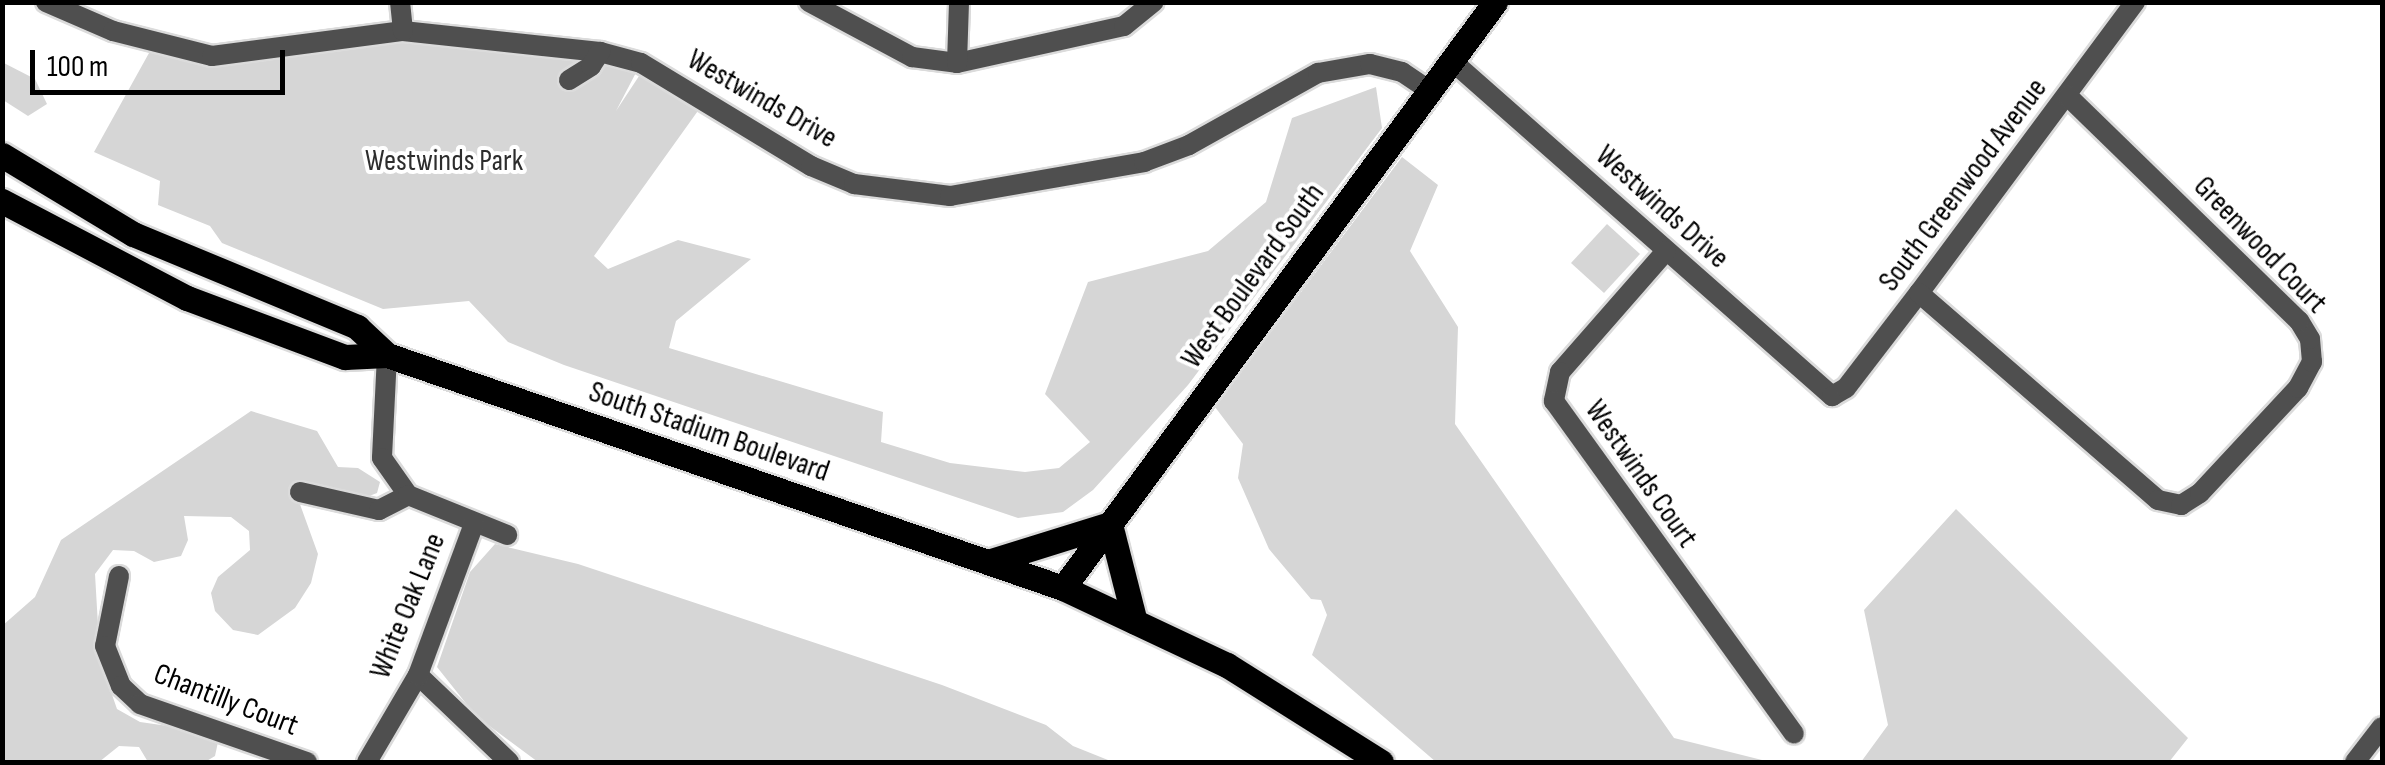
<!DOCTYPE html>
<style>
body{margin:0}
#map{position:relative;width:2385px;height:765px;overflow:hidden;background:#fff;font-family:"Sofia Sans Condensed",sans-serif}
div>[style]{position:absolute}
.green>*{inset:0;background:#d6d6d6}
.roads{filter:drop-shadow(2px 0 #dbdbdb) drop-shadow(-2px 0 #dbdbdb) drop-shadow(0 2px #dbdbdb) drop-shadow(0 -2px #dbdbdb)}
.minor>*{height:20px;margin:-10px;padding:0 10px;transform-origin:10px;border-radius:10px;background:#4f4f4f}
.major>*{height:25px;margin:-12.5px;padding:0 12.5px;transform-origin:12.5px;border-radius:12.5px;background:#000}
span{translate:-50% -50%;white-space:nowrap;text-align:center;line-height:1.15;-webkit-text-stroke:8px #fff;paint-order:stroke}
.street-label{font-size:30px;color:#000}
.park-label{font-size:30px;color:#2d2d2d}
.frame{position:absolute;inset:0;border:5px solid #000;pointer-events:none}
.scale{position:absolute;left:30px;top:50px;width:255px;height:45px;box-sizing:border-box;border:5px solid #000;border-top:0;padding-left:12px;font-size:30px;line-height:35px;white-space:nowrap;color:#000;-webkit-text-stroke:8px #fff;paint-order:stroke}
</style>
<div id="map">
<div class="green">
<i style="clip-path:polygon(403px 31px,641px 63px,616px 111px,641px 73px,700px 108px,594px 256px,608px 269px,678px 240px,751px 259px,676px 321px,669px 348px,883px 412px,881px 442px,950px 463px,1025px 472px,1059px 468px,1090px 442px,1045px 394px,1088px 282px,1208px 251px,1266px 202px,1292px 118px,1376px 87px,1382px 128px,1188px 385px,1093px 490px,1063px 512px,1018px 518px,564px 365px,508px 342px,469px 301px,383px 309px,222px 243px,210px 226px,158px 205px,160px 181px,94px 152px,154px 44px,183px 53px)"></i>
<i style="clip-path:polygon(2px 62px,35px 79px,47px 104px,28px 116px,3px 100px)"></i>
<i style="clip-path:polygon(1402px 157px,1438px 185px,1410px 251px,1458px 327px,1455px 424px,1674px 738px,1770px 762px,1436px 762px,1312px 655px,1327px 615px,1321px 600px,1311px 599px,1269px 549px,1238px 478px,1243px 444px,1215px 407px)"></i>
<i style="clip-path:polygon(1607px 224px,1640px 254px,1604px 293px,1571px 263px)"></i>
<i style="clip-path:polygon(251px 411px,317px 431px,338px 467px,358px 468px,380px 482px,377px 493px,364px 498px,293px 485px,318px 554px,311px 583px,295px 608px,258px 635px,233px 630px,215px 611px,211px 593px,218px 577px,250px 550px,249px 531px,231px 517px,184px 516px,188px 540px,181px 556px,154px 562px,134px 551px,113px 550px,95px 574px,100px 660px,117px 709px,140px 722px,203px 731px,218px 742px,215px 756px,205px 762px,148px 762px,139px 747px,119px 746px,99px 762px,3px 762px,2px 626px,35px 597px,61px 540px)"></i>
<i style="clip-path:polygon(1956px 509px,2188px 738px,2169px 762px,1861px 762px,1888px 725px,1864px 610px)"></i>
<i style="clip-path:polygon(495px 544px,578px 564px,942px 685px,1046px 725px,1073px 746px,1113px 762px,538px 762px,476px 716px,437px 667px,470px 572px)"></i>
</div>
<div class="roads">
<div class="minor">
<i style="left:46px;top:2px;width:73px;rotate:23.4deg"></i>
<i style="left:113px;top:31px;width:102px;rotate:14.2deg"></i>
<i style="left:212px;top:56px;width:193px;rotate:-7.5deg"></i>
<i style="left:403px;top:31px;width:198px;rotate:6.1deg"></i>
<i style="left:600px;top:52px;width:42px;rotate:15deg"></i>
<i style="left:641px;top:63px;width:199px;rotate:31.2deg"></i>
<i style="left:811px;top:166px;width:47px;rotate:22.7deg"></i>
<i style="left:854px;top:184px;width:97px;rotate:7.1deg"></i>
<i style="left:950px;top:196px;width:197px;rotate:-9.9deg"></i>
<i style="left:1144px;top:162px;width:48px;rotate:-20.7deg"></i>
<i style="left:1189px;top:145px;width:148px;rotate:-29.2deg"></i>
<i style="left:1318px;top:73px;width:53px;rotate:-9.8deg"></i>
<i style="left:1370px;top:64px;width:33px;rotate:14deg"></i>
<i style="left:1402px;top:72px;width:34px;rotate:34deg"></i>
<i style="left:400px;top:2px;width:29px;rotate:84deg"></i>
<i style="left:809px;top:2px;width:117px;rotate:28.1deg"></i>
<i style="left:912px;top:57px;width:45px;rotate:7.6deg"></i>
<i style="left:957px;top:63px;width:171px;rotate:-12.5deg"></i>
<i style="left:1124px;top:26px;width:38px;rotate:-39deg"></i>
<i style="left:1452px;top:61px;width:507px;rotate:41.4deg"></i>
<i style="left:1832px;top:396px;width:16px;rotate:-30deg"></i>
<i style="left:1846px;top:388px;width:120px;rotate:-52.5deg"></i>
<i style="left:1919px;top:293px;width:362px;rotate:-53.4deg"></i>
<i style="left:957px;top:63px;width:61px;rotate:-88.1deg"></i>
<i style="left:569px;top:80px;width:26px;rotate:-32deg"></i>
<i style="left:591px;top:66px;width:17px;rotate:-57deg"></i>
<i style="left:1666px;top:251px;width:161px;rotate:131.2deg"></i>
<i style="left:1560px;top:372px;width:30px;rotate:102deg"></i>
<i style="left:1554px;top:401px;width:410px;rotate:54.2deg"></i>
<i style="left:1919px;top:293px;width:316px;rotate:40.9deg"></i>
<i style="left:2158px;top:500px;width:24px;rotate:12deg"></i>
<i style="left:2181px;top:505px;width:22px;rotate:-32deg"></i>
<i style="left:2200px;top:493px;width:144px;rotate:-47deg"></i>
<i style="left:2298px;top:388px;width:30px;rotate:-62deg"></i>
<i style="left:2312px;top:362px;width:23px;rotate:-95deg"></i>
<i style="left:2310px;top:339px;width:21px;rotate:-121deg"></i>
<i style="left:2299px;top:321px;width:322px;rotate:-135.8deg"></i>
<i style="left:387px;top:355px;width:103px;rotate:92.8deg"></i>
<i style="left:382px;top:458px;width:45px;rotate:54.9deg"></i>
<i style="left:300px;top:492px;width:81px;rotate:12.8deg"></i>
<i style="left:379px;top:510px;width:33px;rotate:-27deg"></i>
<i style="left:408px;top:495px;width:107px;rotate:22deg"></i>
<i style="left:119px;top:576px;width:71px;rotate:101.3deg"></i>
<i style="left:105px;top:646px;width:43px;rotate:68.2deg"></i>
<i style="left:121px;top:686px;width:26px;rotate:43deg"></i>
<i style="left:140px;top:704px;width:177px;rotate:19.2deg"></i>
<i style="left:418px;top:675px;width:126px;rotate:43.7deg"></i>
<i style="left:367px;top:762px;width:101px;rotate:-59.6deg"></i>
<i style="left:418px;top:675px;width:161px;rotate:-69.7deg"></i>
<i style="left:2355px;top:762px;width:44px;rotate:-52.4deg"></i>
</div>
<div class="major">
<i style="left:2px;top:155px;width:153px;rotate:31.1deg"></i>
<i style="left:133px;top:234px;width:243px;rotate:22.5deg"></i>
<i style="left:357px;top:327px;width:41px;rotate:43deg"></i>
<i style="left:2px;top:201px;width:209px;rotate:27.7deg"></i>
<i style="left:187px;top:298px;width:169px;rotate:20.5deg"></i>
<i style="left:345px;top:357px;width:42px;rotate:-2.7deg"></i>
<i style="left:387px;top:355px;width:715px;rotate:19.02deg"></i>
<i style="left:1063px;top:588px;width:181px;rotate:25.2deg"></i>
<i style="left:1227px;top:665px;width:182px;rotate:32.2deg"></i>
<i style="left:988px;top:562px;width:128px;rotate:-17.3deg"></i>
<i style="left:1110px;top:524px;width:101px;rotate:75.7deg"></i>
<i style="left:1063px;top:588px;width:728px;rotate:-53.6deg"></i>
</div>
</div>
<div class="street-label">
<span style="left:762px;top:99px;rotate:30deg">Westwinds Drive</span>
<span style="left:1963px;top:185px;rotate:-53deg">South Greenwood Avenue</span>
<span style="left:1662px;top:207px;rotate:42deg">Westwinds Drive</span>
<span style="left:2260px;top:245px;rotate:46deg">Greenwood Court</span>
<span style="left:1253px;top:276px;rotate:-54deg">West Boulevard South</span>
<span style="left:709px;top:432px;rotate:19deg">South Stadium Boulevard</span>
<span style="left:1641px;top:474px;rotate:55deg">Westwinds Court</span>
<span style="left:408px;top:606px;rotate:-68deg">White Oak Lane</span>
<span style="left:226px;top:700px;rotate:21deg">Chantilly Court</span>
</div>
<div class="park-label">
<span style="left:444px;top:161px">Westwinds Park</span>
</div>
<div class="frame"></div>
<div class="scale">100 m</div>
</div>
